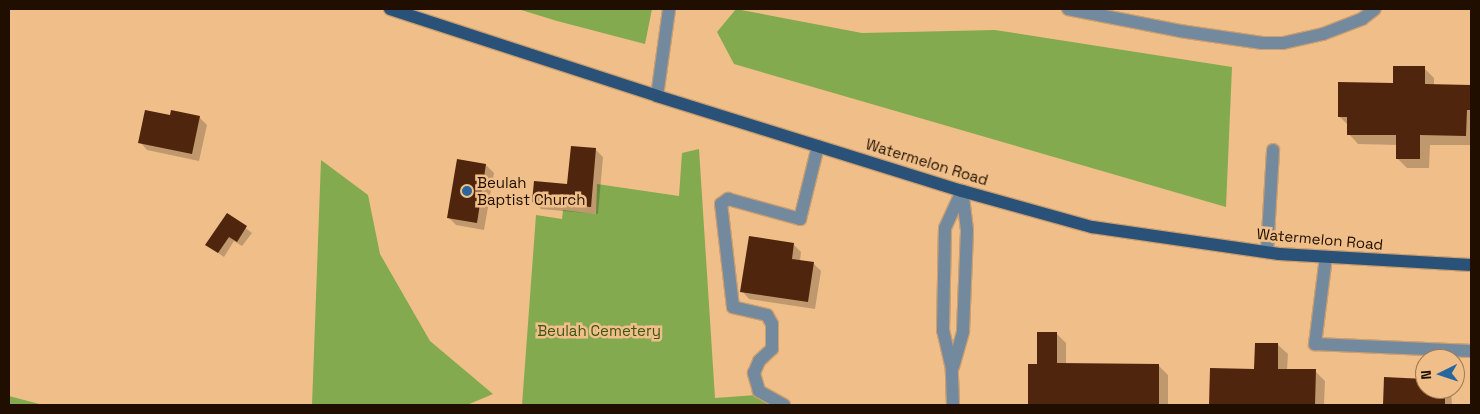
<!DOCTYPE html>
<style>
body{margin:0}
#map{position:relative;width:1480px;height:414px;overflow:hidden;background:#f0bf89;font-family:"Space Grotesk",sans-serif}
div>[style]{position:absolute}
.green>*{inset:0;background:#83aa4f}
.shadow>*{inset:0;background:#0003}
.building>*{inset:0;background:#4f250d}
.roads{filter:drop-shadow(1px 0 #cb9f70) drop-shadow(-1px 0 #cb9f70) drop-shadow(0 1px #cb9f70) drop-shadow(0 -1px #cb9f70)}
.minor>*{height:12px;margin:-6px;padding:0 6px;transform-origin:6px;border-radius:6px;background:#73899e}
.major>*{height:12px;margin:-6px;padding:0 6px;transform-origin:6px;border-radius:6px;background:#2a5278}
.dots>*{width:14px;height:14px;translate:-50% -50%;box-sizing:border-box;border:2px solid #f0bf89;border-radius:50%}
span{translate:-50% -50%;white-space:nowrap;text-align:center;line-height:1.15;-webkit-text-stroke:5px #f0bf89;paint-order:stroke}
.street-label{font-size:15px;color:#200f00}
.poi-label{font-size:15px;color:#200f00}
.left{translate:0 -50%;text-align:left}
.park-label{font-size:15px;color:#3c5515}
.frame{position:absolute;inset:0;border:10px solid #200f00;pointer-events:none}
.north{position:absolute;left:1415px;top:349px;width:50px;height:50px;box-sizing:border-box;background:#f0bf89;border:1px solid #9d7952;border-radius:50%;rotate:266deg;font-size:14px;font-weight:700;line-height:20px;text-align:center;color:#200f00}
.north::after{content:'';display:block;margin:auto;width:18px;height:22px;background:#28669d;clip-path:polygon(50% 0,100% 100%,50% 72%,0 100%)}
</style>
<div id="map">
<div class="green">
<i style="clip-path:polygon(518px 9px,652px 9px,645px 44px,557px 21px)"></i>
<i style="clip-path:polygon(736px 9px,862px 33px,995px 30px,1232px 67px,1226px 207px,734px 64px,717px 32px)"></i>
<i style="clip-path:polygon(699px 149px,715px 398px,756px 395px,772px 405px,522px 405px,536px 215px,562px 219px,563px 210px,596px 214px,597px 184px,679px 196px,682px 153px)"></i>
<i style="clip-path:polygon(321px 160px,368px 195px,380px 254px,430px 341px,493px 394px,467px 405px,312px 405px)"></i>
<i style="clip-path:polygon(9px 396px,43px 405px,9px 405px)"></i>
</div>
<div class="shadow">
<i style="clip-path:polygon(1424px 68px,1434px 78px,1434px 86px,1471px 86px,1471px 145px,1430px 145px,1429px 168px,1407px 168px,1397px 158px,1398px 145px,1358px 144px,1349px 134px,1349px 126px,1339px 116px)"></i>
<i style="clip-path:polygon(171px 117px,199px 117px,207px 125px,199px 161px,147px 150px,140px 142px)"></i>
<i style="clip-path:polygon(595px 149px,603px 157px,598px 214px,541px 209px,534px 201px,569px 185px)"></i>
<i style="clip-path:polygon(486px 165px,494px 173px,484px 230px,456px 225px,449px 218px)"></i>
<i style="clip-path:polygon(227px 214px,252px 233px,242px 246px,234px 241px,224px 257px,207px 245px)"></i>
<i style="clip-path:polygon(793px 244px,801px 252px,800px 261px,813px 263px,821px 271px,815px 309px,749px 299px,742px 291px)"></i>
<i style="clip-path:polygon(1056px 333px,1066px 343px,1066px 365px,1158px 365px,1168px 375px,1168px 405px,1029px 405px,1029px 365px,1038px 365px)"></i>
<i style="clip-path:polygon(1278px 345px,1288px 354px,1287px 370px,1315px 371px,1325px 381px,1324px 405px,1211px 405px,1211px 369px,1255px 370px)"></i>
<i style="clip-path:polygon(1385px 378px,1425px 381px,1425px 389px,1451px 389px,1452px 405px,1384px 405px)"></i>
</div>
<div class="building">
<i style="clip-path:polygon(1393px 66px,1425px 66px,1425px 84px,1471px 85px,1471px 110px,1467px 110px,1466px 136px,1420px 135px,1420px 159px,1396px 159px,1396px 135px,1347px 135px,1347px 117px,1338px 117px,1338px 82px,1393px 83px)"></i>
<i style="clip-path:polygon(145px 110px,170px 115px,171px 110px,200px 116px,192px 154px,138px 143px)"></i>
<i style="clip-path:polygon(571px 146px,596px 148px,591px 207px,532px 202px,534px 181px,567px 184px)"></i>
<i style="clip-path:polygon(457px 159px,486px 164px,477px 223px,447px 218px)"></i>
<i style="clip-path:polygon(227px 213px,247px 226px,237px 242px,229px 237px,218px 253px,205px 245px)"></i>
<i style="clip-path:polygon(749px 236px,794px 243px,792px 259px,814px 262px,808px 302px,740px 292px)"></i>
<i style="clip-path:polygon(1037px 332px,1057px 332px,1057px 363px,1159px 364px,1159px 405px,1028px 405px,1028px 364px,1037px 364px)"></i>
<i style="clip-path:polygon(1255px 343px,1278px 343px,1278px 369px,1316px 369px,1315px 405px,1209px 405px,1210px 368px,1254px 369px)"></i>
<i style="clip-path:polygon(1384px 377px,1425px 379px,1425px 389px,1445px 389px,1445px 405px,1383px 405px)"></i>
</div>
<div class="roads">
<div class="minor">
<i style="left:1068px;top:9px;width:114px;rotate:11.1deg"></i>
<i style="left:1180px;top:31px;width:83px;rotate:8.3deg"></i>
<i style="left:1262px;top:43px;width:21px"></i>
<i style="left:1283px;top:43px;width:41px;rotate:-12.7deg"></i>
<i style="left:1323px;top:34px;width:42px;rotate:-21deg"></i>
<i style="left:1362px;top:19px;width:16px;rotate:-38deg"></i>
<i style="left:657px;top:96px;width:88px;rotate:-82.1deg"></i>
<i style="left:1267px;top:252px;width:102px;rotate:-86.6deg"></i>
<i style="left:1326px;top:257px;width:88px;rotate:97.2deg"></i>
<i style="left:1315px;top:344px;width:156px;rotate:2.6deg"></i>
<i style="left:953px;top:367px;width:37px;rotate:-74deg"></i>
<i style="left:963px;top:331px;width:101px;rotate:-87.7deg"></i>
<i style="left:967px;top:230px;width:39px;rotate:-97deg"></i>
<i style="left:784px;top:405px;width:29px;rotate:-151deg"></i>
<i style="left:759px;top:391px;width:19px;rotate:-106deg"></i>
<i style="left:754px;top:373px;width:13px;rotate:-67deg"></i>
<i style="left:759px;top:361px;width:18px;rotate:-43deg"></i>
<i style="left:772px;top:349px;width:25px;rotate:-90deg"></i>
<i style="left:772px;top:324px;width:10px;rotate:-119deg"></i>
<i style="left:767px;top:315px;width:35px;rotate:-167deg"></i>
<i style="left:733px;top:307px;width:104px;rotate:-96.6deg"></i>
<i style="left:721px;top:204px;width:9px;rotate:-36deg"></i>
<i style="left:728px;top:199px;width:75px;rotate:15.5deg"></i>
<i style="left:800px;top:219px;width:75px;rotate:-76.1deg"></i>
<i style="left:953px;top:405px;width:36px;rotate:-92deg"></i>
<i style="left:952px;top:369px;width:39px;rotate:-103deg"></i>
<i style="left:943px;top:331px;width:103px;rotate:-88.9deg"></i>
<i style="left:945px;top:228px;width:41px;rotate:-65.3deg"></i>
</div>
<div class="major">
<i style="left:390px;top:9px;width:281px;rotate:18deg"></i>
<i style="left:657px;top:96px;width:319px;rotate:17.3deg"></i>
<i style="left:962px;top:191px;width:135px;rotate:15.5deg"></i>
<i style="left:1092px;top:227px;width:189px;rotate:8.2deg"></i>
<i style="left:1279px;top:254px;width:192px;rotate:3.3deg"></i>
</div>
</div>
<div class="dots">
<i style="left:467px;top:191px;background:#28669d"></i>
</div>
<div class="street-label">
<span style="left:927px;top:162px;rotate:17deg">Watermelon Road</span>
<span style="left:1320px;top:239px;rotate:5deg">Watermelon Road</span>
</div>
<div class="poi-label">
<span class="left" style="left:477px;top:191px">Beulah<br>Baptist Church</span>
</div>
<div class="park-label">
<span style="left:599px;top:331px">Beulah Cemetery</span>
</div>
<div class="frame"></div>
<div class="north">N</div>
</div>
